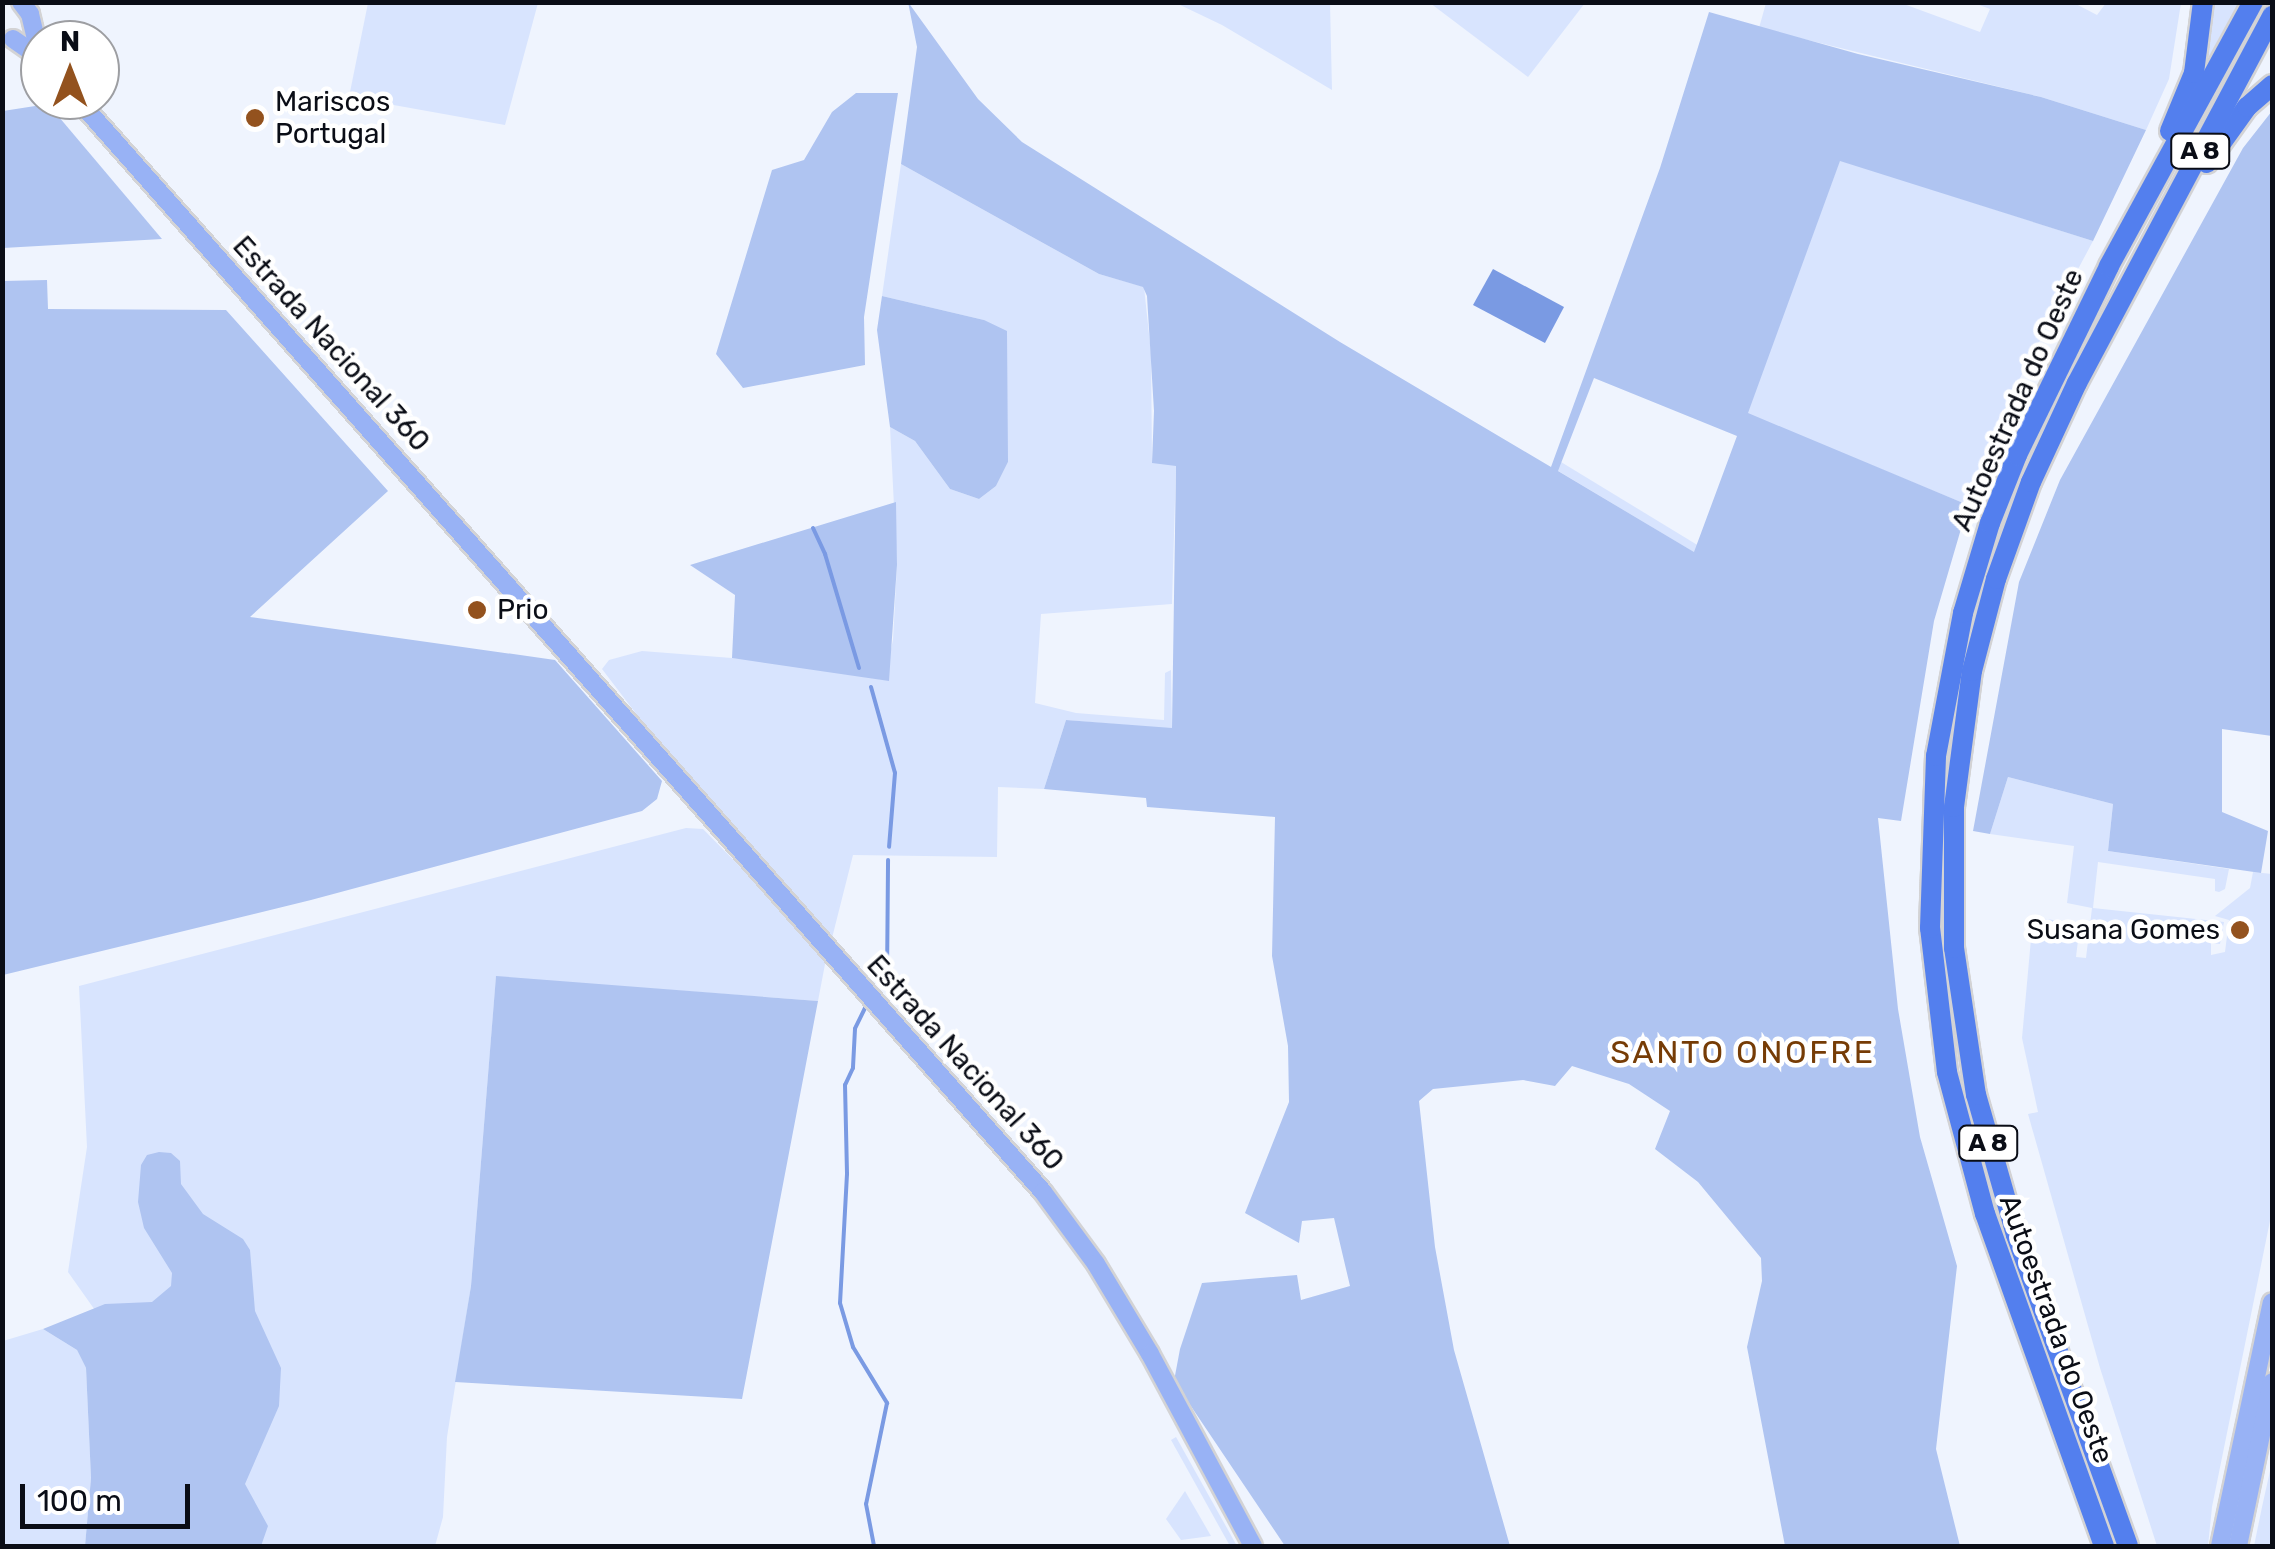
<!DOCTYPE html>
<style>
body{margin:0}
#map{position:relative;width:2275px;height:1549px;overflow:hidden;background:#eff4fe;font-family:Rubik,sans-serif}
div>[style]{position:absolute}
.green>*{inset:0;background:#d8e4fe}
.forest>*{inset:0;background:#afc4f1}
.water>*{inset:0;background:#7a9ae3}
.stream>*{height:4px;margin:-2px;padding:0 2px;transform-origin:2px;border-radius:2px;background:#7a9ae3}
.roads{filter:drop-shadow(2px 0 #d3d3d5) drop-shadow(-2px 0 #d3d3d5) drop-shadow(0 2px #d3d3d5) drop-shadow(0 -2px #d3d3d5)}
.major>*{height:18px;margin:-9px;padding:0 9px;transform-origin:9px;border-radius:9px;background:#98b2f5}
.highway>*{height:20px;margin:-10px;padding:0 10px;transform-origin:10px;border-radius:10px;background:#537fee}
.dots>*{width:28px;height:28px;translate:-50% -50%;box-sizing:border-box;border:5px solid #fff;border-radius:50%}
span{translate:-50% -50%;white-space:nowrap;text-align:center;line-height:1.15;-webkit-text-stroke:9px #fff;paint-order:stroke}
.shield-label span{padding:2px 8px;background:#fff;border:2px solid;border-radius:8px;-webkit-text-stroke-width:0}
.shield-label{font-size:25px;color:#0a0d16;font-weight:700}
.poi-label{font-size:28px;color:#0a0d16}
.left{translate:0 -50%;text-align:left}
.right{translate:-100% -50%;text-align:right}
.street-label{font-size:28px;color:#0a0d16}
.quarter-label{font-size:32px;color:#763c06;letter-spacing:2.5px}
.frame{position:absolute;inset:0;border:5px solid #0a0d16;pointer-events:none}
.north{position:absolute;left:20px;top:20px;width:100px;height:100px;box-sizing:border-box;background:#fff;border:2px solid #9d9ea2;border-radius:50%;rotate:0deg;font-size:28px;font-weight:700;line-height:40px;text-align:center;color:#0a0d16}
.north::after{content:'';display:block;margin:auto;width:35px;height:45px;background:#93521e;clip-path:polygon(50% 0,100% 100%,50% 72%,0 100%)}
.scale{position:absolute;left:20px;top:1484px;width:170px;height:45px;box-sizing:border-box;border:5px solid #0a0d16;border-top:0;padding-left:12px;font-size:30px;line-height:35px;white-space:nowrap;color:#0a0d16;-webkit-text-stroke:8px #fff;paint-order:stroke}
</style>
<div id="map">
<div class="green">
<i style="clip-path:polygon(368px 3px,538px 3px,505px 125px,349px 97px)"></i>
<i style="clip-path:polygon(1176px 3px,1330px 3px,1332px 90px,1222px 25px)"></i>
<i style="clip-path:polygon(1430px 3px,1585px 3px,1528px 77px)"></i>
<i style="clip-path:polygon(1766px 3px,1901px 3px,1980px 32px,1990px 9px,1974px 3px,2074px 3px,2097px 15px,2106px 3px,2181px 3px,2169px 79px,2146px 130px,2041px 97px,1759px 28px)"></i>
<i style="clip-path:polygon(2210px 3px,2240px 3px,2200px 76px)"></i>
<i style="clip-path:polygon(1840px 160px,2093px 241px,2012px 393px,1968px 505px,1747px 414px)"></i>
<i style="clip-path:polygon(901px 164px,1099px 274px,1144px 287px,1151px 353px,1152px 462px,1176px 465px,1172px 604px,1041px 614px,1035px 703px,1076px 713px,1164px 720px,1165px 673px,1171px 670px,1172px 729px,1066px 720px,1044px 789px,998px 787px,997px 857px,853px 855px,831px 942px,705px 804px,602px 669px,609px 660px,642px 651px,772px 661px,884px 680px,893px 640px,897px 565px,890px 427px,915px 441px,950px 489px,979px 499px,996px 486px,1008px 462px,984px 320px,882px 296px)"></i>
<i style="clip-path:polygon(1561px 462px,1699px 546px,1697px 554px,1555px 469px)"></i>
<i style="clip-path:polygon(2008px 777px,2113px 804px,2108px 851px,2229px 869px,2225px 889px,2219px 892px,2215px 891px,2215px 879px,2098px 862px,2093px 908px,2224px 922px,2220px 944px,2211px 943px,2211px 955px,2225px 952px,2229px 920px,2215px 916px,2250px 888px,2253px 872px,2272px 874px,2272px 1211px,2212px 1507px,2208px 1546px,2157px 1546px,2100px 1368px,2028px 1114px,2038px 1112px,2022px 1038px,2033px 917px,2080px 924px,2076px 957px,2086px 958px,2092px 908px,2067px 903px,2074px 846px,1990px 834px)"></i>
<i style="clip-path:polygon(686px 828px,703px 829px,819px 947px,826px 959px,818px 1001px,496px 977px,471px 1286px,447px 1437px,443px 1517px,435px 1546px,193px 1546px,150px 1388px,68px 1272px,87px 1147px,79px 986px)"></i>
<i style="clip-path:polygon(43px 1329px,77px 1350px,86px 1368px,91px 1478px,85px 1546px,3px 1546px,3px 1341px)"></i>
<i style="clip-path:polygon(1176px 1437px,1237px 1546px,1230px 1546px,1171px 1440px)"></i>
<i style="clip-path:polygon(2272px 1462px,2272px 1546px,2254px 1546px,2262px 1507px)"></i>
<i style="clip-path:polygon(1185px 1491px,1211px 1536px,1181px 1540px,1166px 1519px)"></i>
</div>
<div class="forest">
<i style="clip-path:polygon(evenodd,908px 2px,978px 99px,1022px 142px,1340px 342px,1551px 467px,1660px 168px,1709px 12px,1858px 54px,2041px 97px,2146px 130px,2093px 241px,1840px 161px,1748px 413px,1968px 505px,1934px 621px,1901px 821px,1878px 818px,1898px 1009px,1920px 1137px,1957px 1266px,1936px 1449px,1960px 1546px,1785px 1546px,1747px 1347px,1762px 1281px,1761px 1258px,1698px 1182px,1655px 1149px,1670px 1111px,1629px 1084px,1572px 1066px,1555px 1086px,1523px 1080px,1433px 1089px,1419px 1101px,1435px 1247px,1454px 1350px,1510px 1546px,1285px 1546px,1174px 1381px,1180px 1349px,1202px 1283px,1297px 1275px,1301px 1300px,1350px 1286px,1334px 1218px,1302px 1221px,1299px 1243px,1245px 1213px,1289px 1102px,1288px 1046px,1272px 956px,1275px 817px,1147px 807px,1146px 798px,1044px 789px,1066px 720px,1172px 728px,1176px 466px,1152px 463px,1154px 411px,1147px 296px,1143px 287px,1099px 274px,901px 164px,917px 47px,908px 2px,1594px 378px,1737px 436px,1694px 552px,1558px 471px,1594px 378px)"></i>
<i style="clip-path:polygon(856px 93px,898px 93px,864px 317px,865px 365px,743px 388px,716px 354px,772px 170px,804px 160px,832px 112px)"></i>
<i style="clip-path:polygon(48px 104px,162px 239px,3px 248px,3px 111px)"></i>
<i style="clip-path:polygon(2272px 111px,2272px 736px,2222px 729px,2222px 812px,2268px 831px,2261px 873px,2108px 851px,2113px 804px,2008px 777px,1990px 834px,1973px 831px,2019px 582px,2060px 480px,2243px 148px)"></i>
<i style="clip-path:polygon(47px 280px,48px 309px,226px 310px,388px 491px,250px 617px,555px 660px,662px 781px,657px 799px,642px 811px,311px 900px,3px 975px,3px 281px)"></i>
<i style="clip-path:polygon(882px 296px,984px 320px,1007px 331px,1008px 462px,996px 486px,979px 499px,950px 489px,915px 441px,890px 427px,877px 330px)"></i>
<i style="clip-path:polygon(896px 502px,897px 565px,889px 681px,732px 658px,735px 595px,690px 565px)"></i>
<i style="clip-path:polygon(496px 976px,818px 1001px,742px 1399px,455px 1382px,471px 1286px)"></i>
<i style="clip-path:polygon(159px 1152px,171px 1153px,180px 1161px,181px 1184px,203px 1214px,243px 1239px,250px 1250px,255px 1311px,281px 1368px,279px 1406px,245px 1484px,268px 1526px,261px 1546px,85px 1546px,91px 1478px,86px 1368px,77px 1350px,43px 1329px,105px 1304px,152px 1302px,171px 1286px,172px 1273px,144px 1228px,138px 1202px,141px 1165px,147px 1155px)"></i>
</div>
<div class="water">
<i style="clip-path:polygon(1493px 269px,1564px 307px,1545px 343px,1473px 305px)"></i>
</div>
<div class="stream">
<i style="left:813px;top:528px;width:29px;rotate:65deg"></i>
<i style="left:825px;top:554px;width:119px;rotate:73.4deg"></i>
<i style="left:871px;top:687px;width:89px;rotate:74.4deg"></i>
<i style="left:895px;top:773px;width:74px;rotate:94.6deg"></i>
<i style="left:887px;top:980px;width:120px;rotate:-89.5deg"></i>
<i style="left:866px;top:1006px;width:25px;rotate:116deg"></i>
<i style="left:855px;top:1029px;width:39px;rotate:93deg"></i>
<i style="left:853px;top:1068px;width:19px;rotate:115deg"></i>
<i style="left:845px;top:1085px;width:89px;rotate:88.7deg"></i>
<i style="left:847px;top:1174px;width:129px;rotate:93.1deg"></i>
<i style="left:840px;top:1303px;width:46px;rotate:73.5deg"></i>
<i style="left:853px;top:1347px;width:66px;rotate:58.7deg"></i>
<i style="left:887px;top:1403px;width:103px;rotate:101.7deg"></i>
<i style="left:866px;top:1504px;width:43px;rotate:79.2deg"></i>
</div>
<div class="roads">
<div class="major">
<i style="left:21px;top:2px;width:15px;rotate:53deg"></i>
<i style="left:30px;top:14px;width:43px;rotate:76.6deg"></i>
<i style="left:13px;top:39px;width:33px;rotate:35deg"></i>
<i style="left:78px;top:100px;width:1457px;rotate:48.53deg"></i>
<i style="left:1043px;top:1192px;width:89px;rotate:53.6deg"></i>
<i style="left:1096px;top:1264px;width:105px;rotate:59deg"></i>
<i style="left:1150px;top:1354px;width:218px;rotate:61.8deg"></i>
<i style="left:2220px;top:1546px;width:249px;rotate:-78deg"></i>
<i style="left:2238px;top:1546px;width:167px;rotate:-78.3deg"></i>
</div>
<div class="highway">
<i style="left:2170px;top:131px;width:63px;rotate:-67.5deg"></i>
<i style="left:2194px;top:73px;width:72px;rotate:-82.8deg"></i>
<i style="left:2207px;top:163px;width:69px;rotate:-54.5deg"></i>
<i style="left:2247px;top:107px;width:33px;rotate:-41deg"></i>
<i style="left:2104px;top:1546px;width:353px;rotate:-109.7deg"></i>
<i style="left:1985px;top:1214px;width:147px;rotate:-105deg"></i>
<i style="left:1947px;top:1072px;width:145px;rotate:-96.7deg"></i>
<i style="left:1930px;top:928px;width:172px;rotate:-88deg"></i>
<i style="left:1936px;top:756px;width:146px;rotate:-79.3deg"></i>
<i style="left:1963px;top:613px;width:94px;rotate:-73.3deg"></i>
<i style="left:1990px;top:523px;width:73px;rotate:-68.3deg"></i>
<i style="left:2017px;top:455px;width:210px;rotate:-64deg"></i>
<i style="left:2109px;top:266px;width:301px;rotate:-61.4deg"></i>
<i style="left:2128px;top:1546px;width:331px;rotate:-109.8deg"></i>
<i style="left:2016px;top:1235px;width:146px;rotate:-105.9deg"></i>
<i style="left:1976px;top:1095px;width:149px;rotate:-98.5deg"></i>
<i style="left:1954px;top:948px;width:141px;rotate:-90deg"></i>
<i style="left:1954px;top:807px;width:137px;rotate:-82.5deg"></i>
<i style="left:1972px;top:671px;width:95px;rotate:-75.4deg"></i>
<i style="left:1996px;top:579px;width:103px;rotate:-70.2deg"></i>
<i style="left:2031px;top:482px;width:109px;rotate:-65.1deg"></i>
<i style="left:2077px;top:383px;width:416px;rotate:-62deg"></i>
</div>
</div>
<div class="dots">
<i style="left:255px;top:118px;background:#93521e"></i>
<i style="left:477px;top:610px;background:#93521e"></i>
<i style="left:2240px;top:930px;background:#93521e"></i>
</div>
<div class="shield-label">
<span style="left:2200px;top:151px">A 8</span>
<span style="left:1988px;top:1143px">A 8</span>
</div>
<div class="poi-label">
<span class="left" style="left:275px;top:118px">Mariscos<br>Portugal</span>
<span class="left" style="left:497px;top:610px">Prio</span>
<span class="right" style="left:2220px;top:930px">Susana Gomes</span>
</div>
<div class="street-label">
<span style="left:331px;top:344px;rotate:48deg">Estrada Nacional 360</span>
<span style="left:2018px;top:400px;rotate:-66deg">Autoestrada do Oeste</span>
<span style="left:965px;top:1063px;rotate:48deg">Estrada Nacional 360</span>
<span style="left:2056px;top:1329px;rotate:70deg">Autoestrada do Oeste</span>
</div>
<div class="quarter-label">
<span style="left:1743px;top:1052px">SANTO ONOFRE</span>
</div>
<div class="frame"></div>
<div class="north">N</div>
<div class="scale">100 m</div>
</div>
